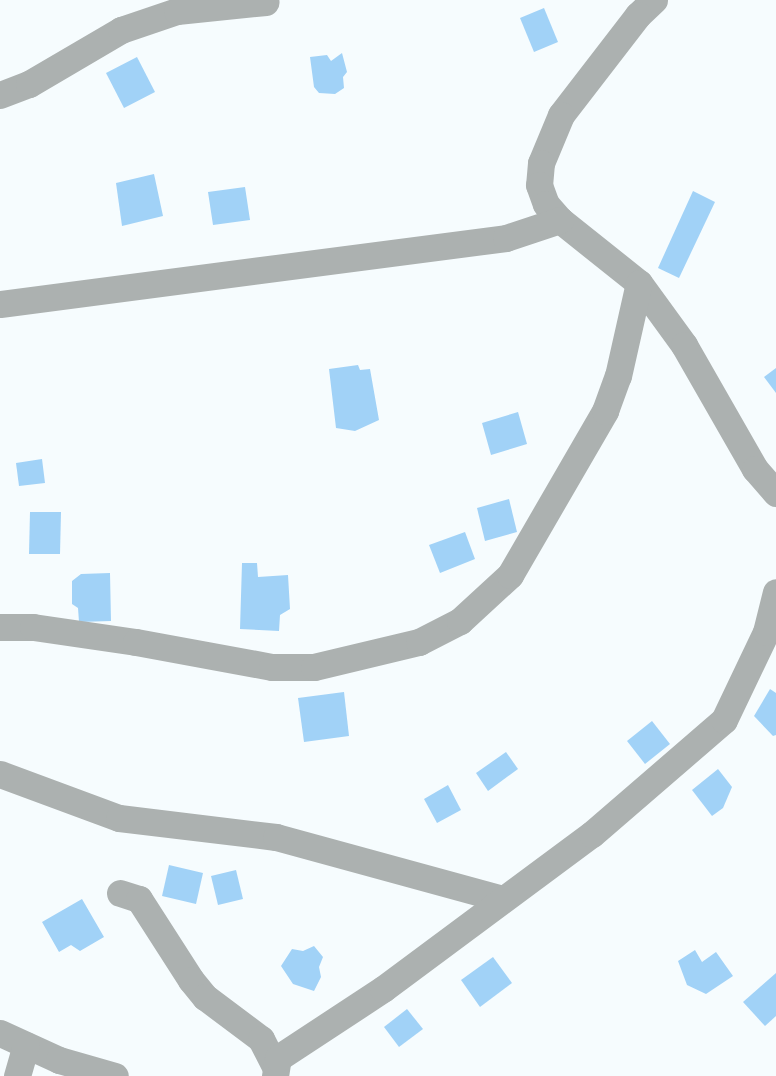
<!DOCTYPE html>
<style>
body{margin:0}
#map{position:relative;width:776px;height:1076px;overflow:hidden;background:#f6fcfe;font-family:"Sofia Sans Condensed",sans-serif}
div>[style]{position:absolute}
.building>*{inset:0;background:#a1d2f7}
.minor>*{height:27px;margin:-13.5px;padding:0 13.5px;transform-origin:13.5px;border-radius:13.5px;background:#acb1b0}
span{translate:-50% -50%;white-space:nowrap;text-align:center;line-height:1.15;-webkit-text-stroke:4.5px #fff;paint-order:stroke}
</style>
<div id="map">
<div class="building">
<i style="clip-path:polygon(544px 8px,558px 42px,534px 52px,520px 18px)"></i>
<i style="clip-path:polygon(342px 53px,347px 72px,343px 77px,344px 88px,335px 94px,319px 93px,314px 87px,310px 57px,327px 55px,331px 61px)"></i>
<i style="clip-path:polygon(137px 57px,155px 92px,124px 108px,106px 73px)"></i>
<i style="clip-path:polygon(154px 174px,163px 216px,122px 226px,116px 183px)"></i>
<i style="clip-path:polygon(245px 187px,250px 220px,213px 225px,208px 192px)"></i>
<i style="clip-path:polygon(693px 191px,715px 202px,679px 278px,658px 268px)"></i>
<i style="clip-path:polygon(358px 365px,360px 370px,370px 369px,379px 420px,355px 431px,336px 428px,329px 369px)"></i>
<i style="clip-path:polygon(776px 368px,776px 393px,764px 377px)"></i>
<i style="clip-path:polygon(518px 412px,527px 444px,491px 455px,482px 423px)"></i>
<i style="clip-path:polygon(42px 459px,45px 483px,19px 486px,16px 463px)"></i>
<i style="clip-path:polygon(509px 499px,517px 532px,485px 541px,477px 508px)"></i>
<i style="clip-path:polygon(30px 512px,61px 512px,60px 554px,29px 554px)"></i>
<i style="clip-path:polygon(465px 532px,475px 559px,440px 573px,429px 545px)"></i>
<i style="clip-path:polygon(242px 563px,257px 563px,258px 577px,288px 575px,290px 609px,280px 615px,279px 631px,240px 629px)"></i>
<i style="clip-path:polygon(110px 573px,111px 621px,79px 622px,78px 608px,72px 604px,72px 581px,81px 574px)"></i>
<i style="clip-path:polygon(770px 689px,776px 693px,776px 735px,773px 736px,754px 716px)"></i>
<i style="clip-path:polygon(344px 692px,349px 736px,304px 742px,298px 698px)"></i>
<i style="clip-path:polygon(652px 721px,670px 744px,645px 764px,627px 741px)"></i>
<i style="clip-path:polygon(506px 752px,518px 769px,488px 791px,476px 773px)"></i>
<i style="clip-path:polygon(718px 769px,732px 787px,723px 808px,712px 816px,692px 790px)"></i>
<i style="clip-path:polygon(448px 785px,461px 810px,437px 823px,424px 799px)"></i>
<i style="clip-path:polygon(169px 865px,203px 873px,196px 904px,162px 896px)"></i>
<i style="clip-path:polygon(236px 870px,243px 899px,218px 905px,211px 876px)"></i>
<i style="clip-path:polygon(82px 899px,104px 937px,80px 951px,71px 945px,59px 952px,42px 922px)"></i>
<i style="clip-path:polygon(314px 946px,323px 957px,319px 967px,321px 977px,314px 991px,293px 984px,281px 966px,292px 949px,303px 951px)"></i>
<i style="clip-path:polygon(695px 950px,702px 962px,716px 952px,733px 976px,706px 994px,687px 985px,678px 961px)"></i>
<i style="clip-path:polygon(493px 957px,512px 983px,480px 1007px,461px 980px)"></i>
<i style="clip-path:polygon(776px 973px,776px 1016px,765px 1026px,743px 1002px)"></i>
<i style="clip-path:polygon(407px 1009px,423px 1029px,399px 1047px,384px 1027px)"></i>
</div>
<div class="minor">
<i style="left:654px;top:0;width:22px;rotate:137deg"></i>
<i style="left:638px;top:15px;width:126px;rotate:127.6deg"></i>
<i style="left:561px;top:115px;width:52px;rotate:112.6deg"></i>
<i style="left:541px;top:163px;width:22px;rotate:95deg"></i>
<i style="left:539px;top:185px;width:20px;rotate:70deg"></i>
<i style="left:546px;top:204px;width:21px;rotate:49deg"></i>
<i style="left:560px;top:220px;width:101px;rotate:38.6deg"></i>
<i style="left:639px;top:283px;width:77px;rotate:54deg"></i>
<i style="left:684px;top:345px;width:143px;rotate:60.2deg"></i>
<i style="left:755px;top:469px;width:32px;rotate:49deg"></i>
<i style="left:0;top:95px;width:31px;rotate:-21deg"></i>
<i style="left:29px;top:84px;width:107px;rotate:-30.4deg"></i>
<i style="left:121px;top:30px;width:59px;rotate:-18.7deg"></i>
<i style="left:177px;top:11px;width:89px;rotate:-5.8deg"></i>
<i style="left:0;top:304px;width:510px;rotate:-7.43deg"></i>
<i style="left:506px;top:238px;width:57px;rotate:-18.4deg"></i>
<i style="left:0;top:627px;width:33px"></i>
<i style="left:33px;top:627px;width:104px;rotate:8.3deg"></i>
<i style="left:136px;top:642px;width:138px;rotate:10.4deg"></i>
<i style="left:272px;top:667px;width:42px"></i>
<i style="left:314px;top:667px;width:108px;rotate:-13.4deg"></i>
<i style="left:419px;top:642px;width:46px;rotate:-27.1deg"></i>
<i style="left:460px;top:621px;width:68px;rotate:-42.6deg"></i>
<i style="left:510px;top:575px;width:190px;rotate:-59.9deg"></i>
<i style="left:605px;top:411px;width:37px;rotate:-70deg"></i>
<i style="left:618px;top:376px;width:95px;rotate:-77.3deg"></i>
<i style="left:0;top:774px;width:127px;rotate:20.3deg"></i>
<i style="left:119px;top:818px;width:158px;rotate:6.9deg"></i>
<i style="left:276px;top:837px;width:235px;rotate:15.3deg"></i>
<i style="left:120px;top:893px;width:20px;rotate:18deg"></i>
<i style="left:139px;top:899px;width:96px;rotate:57.3deg"></i>
<i style="left:191px;top:980px;width:22px;rotate:51deg"></i>
<i style="left:205px;top:997px;width:70px;rotate:36.9deg"></i>
<i style="left:261px;top:1039px;width:31px;rotate:63deg"></i>
<i style="left:0;top:1033px;width:65px;rotate:24.6deg"></i>
<i style="left:59px;top:1060px;width:58px;rotate:15.9deg"></i>
<i style="left:17px;top:1076px;width:32px;rotate:-74deg"></i>
<i style="left:275px;top:1076px;width:18px;rotate:-81deg"></i>
<i style="left:278px;top:1058px;width:126px;rotate:-33.3deg"></i>
<i style="left:383px;top:989px;width:260px;rotate:-36.6deg"></i>
<i style="left:592px;top:834px;width:174px;rotate:-40.8deg"></i>
<i style="left:724px;top:720px;width:98px;rotate:-64.5deg"></i>
<i style="left:766px;top:632px;width:41px;rotate:-76deg"></i>
</div>
</div>
